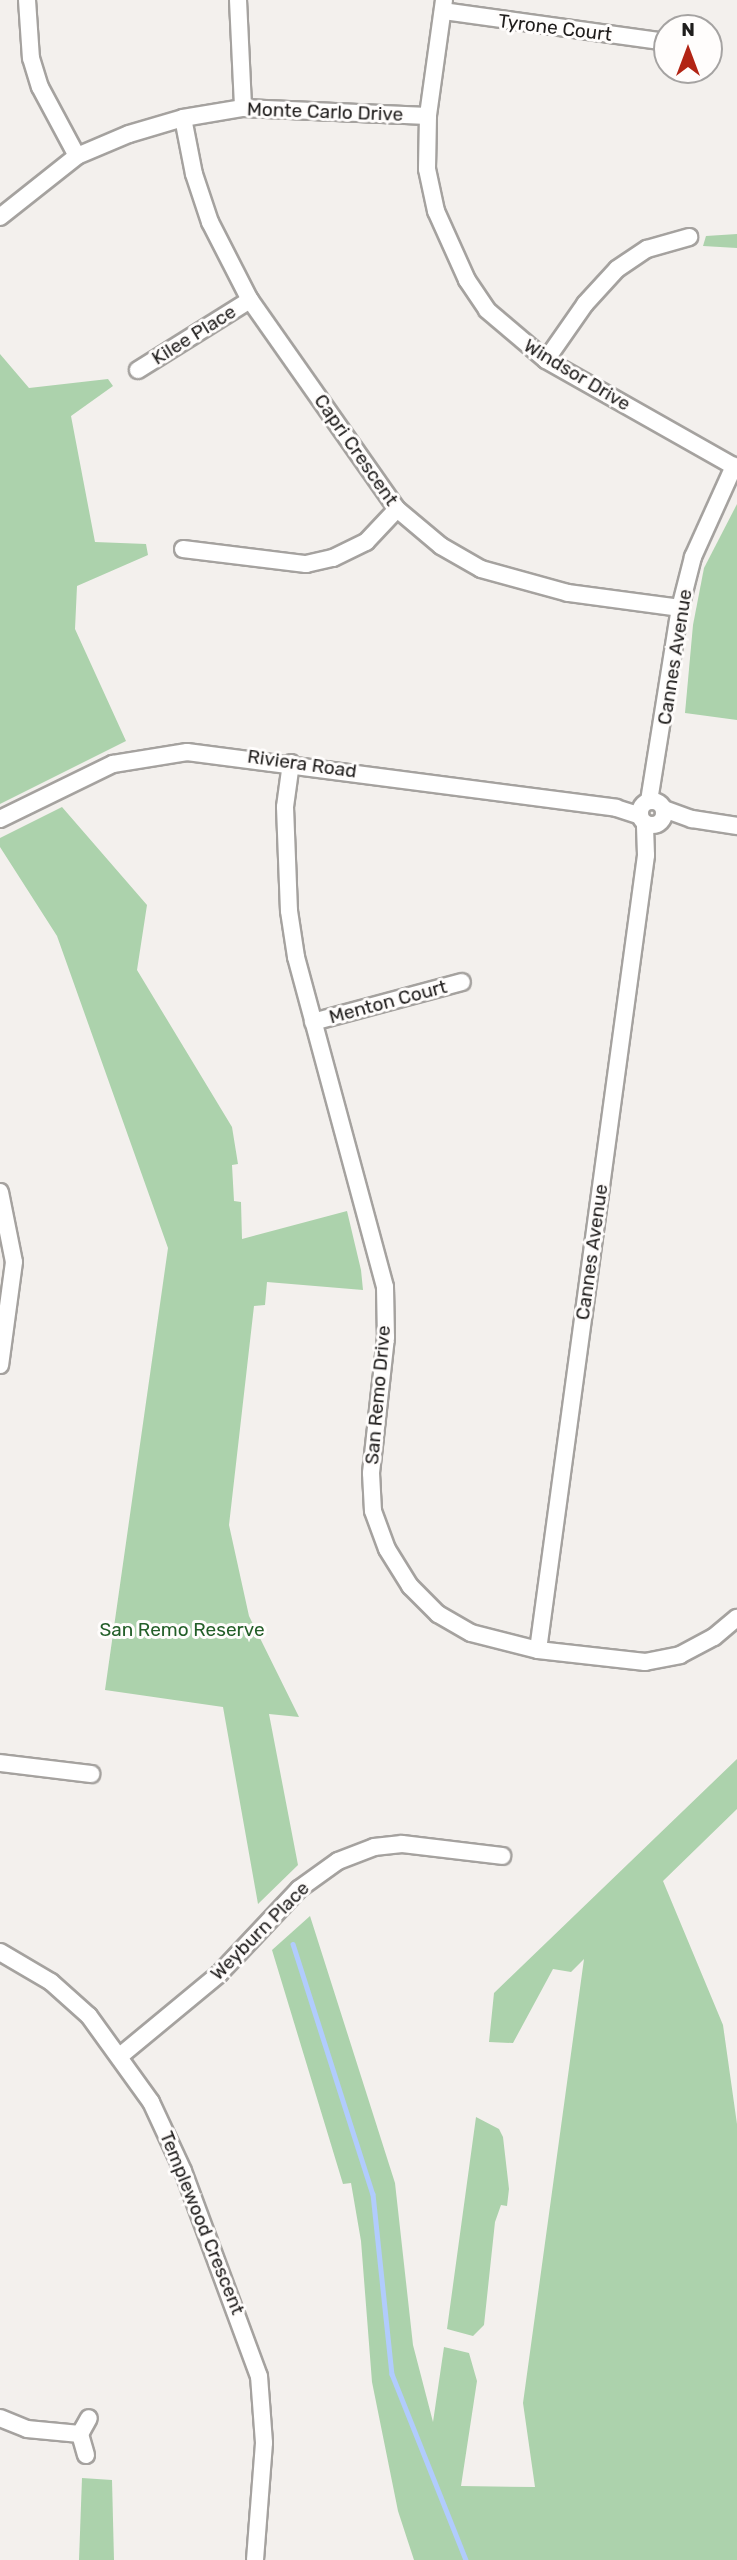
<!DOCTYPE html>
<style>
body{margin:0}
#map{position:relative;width:737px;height:2560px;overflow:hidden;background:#f3f0ed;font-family:Rubik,sans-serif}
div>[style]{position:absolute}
.green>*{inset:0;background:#acd2ac}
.stream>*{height:4.5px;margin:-2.25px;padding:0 2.25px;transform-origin:2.25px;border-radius:2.25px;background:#b1ccfd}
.roads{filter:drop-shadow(2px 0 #a5a29f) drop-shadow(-2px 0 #a5a29f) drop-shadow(0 2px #a5a29f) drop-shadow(0 -2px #a5a29f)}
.street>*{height:16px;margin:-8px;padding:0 8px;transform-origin:8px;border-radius:8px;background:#fff}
.street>.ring{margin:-8px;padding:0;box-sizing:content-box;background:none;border:16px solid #fff;border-radius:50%}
span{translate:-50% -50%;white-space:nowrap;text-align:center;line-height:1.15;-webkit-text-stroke:6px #fffdfc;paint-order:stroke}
.street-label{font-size:19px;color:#1f1d1c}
.park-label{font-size:19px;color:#235e28}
.north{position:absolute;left:653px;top:14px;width:70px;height:70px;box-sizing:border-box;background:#fffdfc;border:2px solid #a5a3a2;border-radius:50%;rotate:0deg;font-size:19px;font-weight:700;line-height:28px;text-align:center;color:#1f1d1c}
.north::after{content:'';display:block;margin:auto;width:24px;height:32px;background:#b22414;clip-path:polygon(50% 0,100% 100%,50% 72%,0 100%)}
</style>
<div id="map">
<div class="green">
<i style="clip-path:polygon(737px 234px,737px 248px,703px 246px,706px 236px)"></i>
<i style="clip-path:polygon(0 354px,29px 388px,108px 379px,113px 386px,71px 416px,95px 542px,146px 544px,148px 555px,77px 586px,75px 629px,126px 741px,0 804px)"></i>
<i style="clip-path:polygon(737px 504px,737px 720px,685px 713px,693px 625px,704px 568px)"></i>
<i style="clip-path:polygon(62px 807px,147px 905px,137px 970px,232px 1127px,238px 1164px,232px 1165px,234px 1201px,241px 1202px,242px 1239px,347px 1211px,361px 1270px,363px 1290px,267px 1282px,265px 1305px,254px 1306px,229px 1525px,249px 1616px,299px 1717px,269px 1714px,298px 1865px,258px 1904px,223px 1707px,105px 1690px,168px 1248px,57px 936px,0 847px,0 838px)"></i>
<i style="clip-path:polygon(737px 1759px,737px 1809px,663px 1881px,723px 2025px,737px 2124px,737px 2560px,414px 2560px,398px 2511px,372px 2382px,361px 2241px,351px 2183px,343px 2184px,272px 1950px,310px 1916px,395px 2183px,413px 2345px,433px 2422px,444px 2347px,469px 2353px,477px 2381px,461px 2486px,535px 2487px,523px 2403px,584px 1959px,571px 1972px,553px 1969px,513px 2043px,489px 2042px,494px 1993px)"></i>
<i style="clip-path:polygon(476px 2117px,499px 2129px,503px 2137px,509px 2189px,507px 2206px,501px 2205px,495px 2222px,484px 2325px,473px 2336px,447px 2329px)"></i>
<i style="clip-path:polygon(82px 2478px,112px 2480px,114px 2560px,79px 2560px)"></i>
</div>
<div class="stream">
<i style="left:293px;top:1944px;width:262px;rotate:72.3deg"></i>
<i style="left:373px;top:2194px;width:181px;rotate:84deg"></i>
<i style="left:392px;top:2374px;width:200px;rotate:68.3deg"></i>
</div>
<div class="roads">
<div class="street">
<i style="left:27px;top:0;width:58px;rotate:86.1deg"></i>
<i style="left:31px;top:58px;width:30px;rotate:73deg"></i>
<i style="left:40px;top:87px;width:78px;rotate:61.8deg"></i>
<i style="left:238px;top:0;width:108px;rotate:87.3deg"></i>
<i style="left:444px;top:0;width:117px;rotate:97.9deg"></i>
<i style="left:428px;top:116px;width:53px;rotate:91.1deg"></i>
<i style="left:427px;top:169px;width:43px;rotate:77.9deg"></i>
<i style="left:436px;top:211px;width:76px;rotate:65.8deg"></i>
<i style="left:467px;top:280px;width:36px;rotate:56deg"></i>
<i style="left:487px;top:310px;width:77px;rotate:40.3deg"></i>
<i style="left:546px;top:360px;width:219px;rotate:29.5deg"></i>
<i style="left:443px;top:11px;width:226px;rotate:7.9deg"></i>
<i style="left:183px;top:118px;width:57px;rotate:78.9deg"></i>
<i style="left:194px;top:174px;width:51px;rotate:71.6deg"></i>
<i style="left:210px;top:222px;width:88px;rotate:62.9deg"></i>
<i style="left:250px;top:300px;width:256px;rotate:54.9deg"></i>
<i style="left:397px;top:509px;width:57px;rotate:40.1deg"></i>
<i style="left:441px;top:546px;width:46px;rotate:29.9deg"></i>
<i style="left:481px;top:569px;width:90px;rotate:15.4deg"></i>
<i style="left:568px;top:593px;width:113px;rotate:7.6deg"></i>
<i style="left:0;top:217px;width:98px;rotate:-38.4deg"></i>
<i style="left:77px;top:156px;width:56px;rotate:-22.9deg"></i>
<i style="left:129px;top:134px;width:56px;rotate:-16.5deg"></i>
<i style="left:183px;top:118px;width:61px;rotate:-9.5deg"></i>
<i style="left:243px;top:108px;width:185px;rotate:2.5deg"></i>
<i style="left:546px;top:360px;width:68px;rotate:-55.1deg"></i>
<i style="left:585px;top:304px;width:47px;rotate:-47.6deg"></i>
<i style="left:617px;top:269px;width:36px;rotate:-34deg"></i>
<i style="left:647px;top:249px;width:44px;rotate:-15.9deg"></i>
<i style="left:138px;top:370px;width:132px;rotate:-32deg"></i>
<i style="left:183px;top:549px;width:124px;rotate:7deg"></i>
<i style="left:306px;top:564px;width:28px;rotate:-13deg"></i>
<i style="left:333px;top:558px;width:37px;rotate:-26deg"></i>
<i style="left:366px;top:542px;width:45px;rotate:-46.8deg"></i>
<i style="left:291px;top:763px;width:44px;rotate:97.8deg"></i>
<i style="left:285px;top:807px;width:104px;rotate:87.8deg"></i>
<i style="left:289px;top:911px;width:47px;rotate:81.3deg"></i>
<i style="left:296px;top:957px;width:342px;rotate:74.9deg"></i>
<i style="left:385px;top:1287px;width:50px;rotate:88.9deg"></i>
<i style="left:386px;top:1337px;width:137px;rotate:96.3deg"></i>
<i style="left:371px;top:1473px;width:38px;rotate:87deg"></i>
<i style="left:373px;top:1511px;width:40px;rotate:69.8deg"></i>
<i style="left:387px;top:1549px;width:44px;rotate:58.1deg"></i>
<i style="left:410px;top:1586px;width:40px;rotate:45deg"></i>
<i style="left:438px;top:1614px;width:38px;rotate:30deg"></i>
<i style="left:471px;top:1633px;width:69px;rotate:14.2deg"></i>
<i style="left:538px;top:1650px;width:108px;rotate:6.4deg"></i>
<i style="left:645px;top:1662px;width:36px;rotate:-11deg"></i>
<i style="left:680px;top:1655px;width:38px;rotate:-28deg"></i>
<i style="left:714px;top:1637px;width:30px;rotate:-40deg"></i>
<i class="ring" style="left:640px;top:801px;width:8px;height:8px"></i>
<i style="left:649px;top:801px;width:195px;rotate:-80.9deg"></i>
<i style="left:680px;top:608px;width:53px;rotate:-75.7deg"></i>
<i style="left:693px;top:557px;width:100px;rotate:-65.7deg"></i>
<i style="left:664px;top:809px;width:30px;rotate:20deg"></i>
<i style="left:692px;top:819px;width:46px;rotate:8.8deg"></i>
<i style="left:0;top:819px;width:126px;rotate:-26deg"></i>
<i style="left:113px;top:764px;width:75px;rotate:-9.2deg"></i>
<i style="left:187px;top:752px;width:433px;rotate:7.4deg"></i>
<i style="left:616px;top:808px;width:25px;rotate:18deg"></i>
<i style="left:313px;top:1022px;width:154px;rotate:-15deg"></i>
<i style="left:0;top:1192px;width:71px;rotate:78.7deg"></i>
<i style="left:14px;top:1262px;width:104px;rotate:97.7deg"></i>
<i style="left:538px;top:1650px;width:802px;rotate:-82.26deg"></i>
<i style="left:646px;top:855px;width:32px;rotate:-92deg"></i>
<i style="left:0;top:1763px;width:92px;rotate:6.9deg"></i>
<i style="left:0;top:1952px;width:59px;rotate:30.5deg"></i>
<i style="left:51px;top:1982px;width:51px;rotate:41.8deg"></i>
<i style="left:89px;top:2016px;width:106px;rotate:54.2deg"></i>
<i style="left:151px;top:2102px;width:76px;rotate:65.1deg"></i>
<i style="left:183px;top:2171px;width:219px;rotate:69.7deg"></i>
<i style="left:259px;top:2376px;width:67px;rotate:85.7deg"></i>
<i style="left:264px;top:2443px;width:117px;rotate:94.4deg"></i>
<i style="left:120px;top:2056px;width:129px;rotate:-39.6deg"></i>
<i style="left:219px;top:1974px;width:117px;rotate:-46.7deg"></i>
<i style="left:299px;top:1889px;width:48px;rotate:-35.7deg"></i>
<i style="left:338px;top:1861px;width:39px;rotate:-21deg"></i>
<i style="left:374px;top:1847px;width:28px;rotate:-6deg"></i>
<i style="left:402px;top:1844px;width:101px;rotate:6.8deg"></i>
<i style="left:0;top:2418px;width:29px;rotate:22deg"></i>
<i style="left:27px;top:2429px;width:53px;rotate:5.4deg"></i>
<i style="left:86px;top:2455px;width:22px;rotate:-106deg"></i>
<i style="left:80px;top:2434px;width:18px;rotate:-61deg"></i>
</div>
</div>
<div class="street-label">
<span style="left:555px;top:28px;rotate:7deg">Tyrone Court</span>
<span style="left:325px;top:112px;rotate:2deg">Monte Carlo Drive</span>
<span style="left:194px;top:335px;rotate:-32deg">Kilee Place</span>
<span style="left:577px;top:375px;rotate:31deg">Windsor Drive</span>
<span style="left:356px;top:450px;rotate:55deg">Capri Crescent</span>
<span style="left:675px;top:657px;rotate:-81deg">Cannes Avenue</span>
<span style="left:302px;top:764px;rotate:8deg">Riviera Road</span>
<span style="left:388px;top:1002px;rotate:-15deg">Menton Court</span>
<span style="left:592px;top:1252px;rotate:-82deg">Cannes Avenue</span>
<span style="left:378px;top:1395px;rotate:-85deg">San Remo Drive</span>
<span style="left:260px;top:1931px;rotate:-45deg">Weyburn Place</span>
<span style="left:202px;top:2223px;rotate:68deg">Templewood Crescent</span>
</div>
<div class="park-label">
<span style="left:182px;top:1630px">San Remo Reserve</span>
</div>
<div class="north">N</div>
</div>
